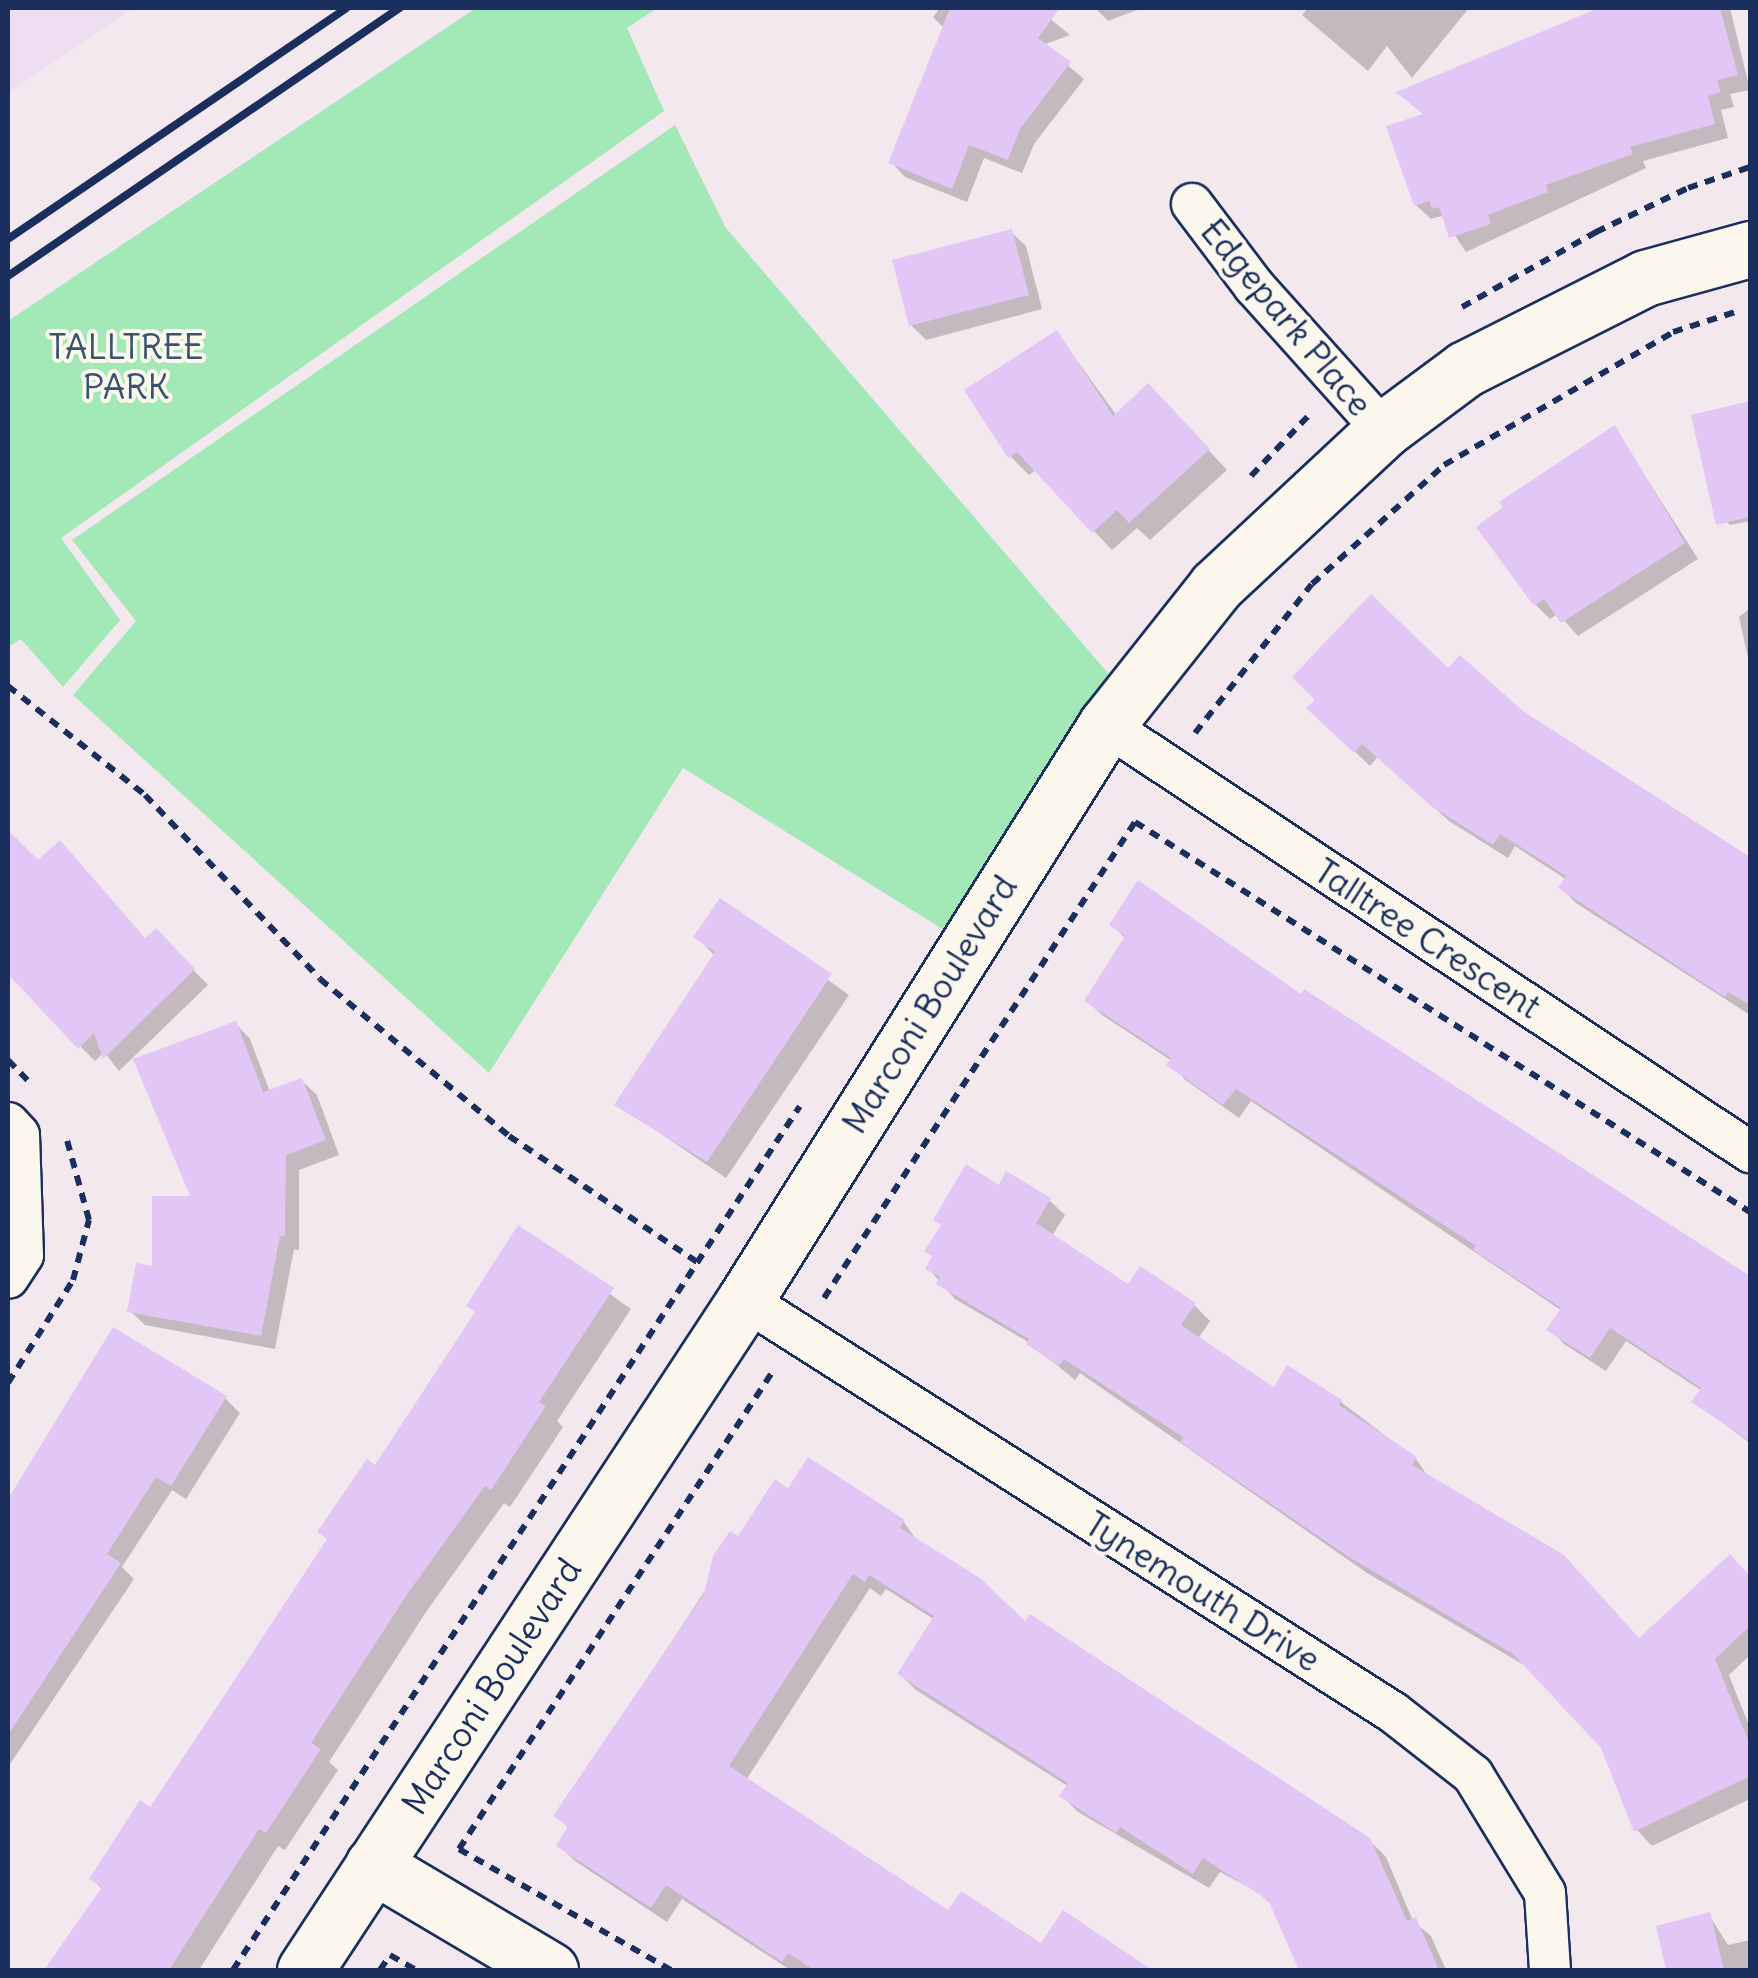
<!DOCTYPE html>
<style>
body{margin:0}
#map{position:relative;width:1758px;height:1978px;overflow:hidden;background:#f4e8ef;font-family:Delius,sans-serif}
div>[style]{position:absolute}
.built>*{inset:0;background:#efdef1}
.green>*{inset:0;background:#a2e9b7}
.shadow>*{inset:0;background:#0003}
.building>*{inset:0;background:#e2c6f5}
.path>*{height:6px;margin-top:-3px;transform-origin:0;background:repeating-linear-gradient(90deg,#1b2f5e 0 10px,transparent 0 18px)}
.roads{filter:drop-shadow(2px 0 #1b2f5e) drop-shadow(-2px 0 #1b2f5e) drop-shadow(0 2px #1b2f5e) drop-shadow(0 -2px #1b2f5e)}
.street>*{height:40px;margin:-20px;padding:0 20px;transform-origin:20px;border-radius:20px;background:#fbf7ec}
.secondary>*{height:55px;margin:-27.5px;padding:0 27.5px;transform-origin:27.5px;border-radius:27.5px;background:#fbf7ec}
.rail>*{height:8px;margin:-4px;padding:0 4px;transform-origin:4px;border-radius:4px;background:#1b2f5e}
span{translate:-50% -50%;white-space:nowrap;text-align:center;line-height:1.15;-webkit-text-stroke:8px #fbf7ec;paint-order:stroke}
.street-label{font-size:35px;color:#1b2f5e}
.park-label{font-size:35px;color:#365470}
.frame{position:absolute;inset:0;border:10px solid #1b2f5e;pointer-events:none}
</style>
<div id="map">
<div class="built">
<i style="clip-path:polygon(8px 8px,133px 8px,8px 93px)"></i>
</div>
<div class="green">
<i style="clip-path:polygon(476px 8px,657px 8px,627px 28px,664px 111px,61px 538px,120px 620px,63px 687px,21px 639px,8px 647px,8px 321px)"></i>
<i style="clip-path:polygon(675px 125px,726px 228px,1113px 679px,944px 930px,683px 768px,489px 1073px,73px 695px,136px 621px,72px 540px)"></i>
</div>
<div class="shadow">
<i style="clip-path:polygon(940px 8px,1037px 8px,1070px 35px,1043px 45px,1084px 79px,1034px 144px,1022px 173px,984px 158px,967px 202px,905px 177px,891px 162px,944px 28px,933px 17px)"></i>
<i style="clip-path:polygon(1095px 8px,1142px 8px,1108px 21px)"></i>
<i style="clip-path:polygon(1308px 8px,1469px 8px,1412px 78px,1387px 46px,1368px 71px,1302px 15px)"></i>
<i style="clip-path:polygon(1606px 8px,1730px 8px,1750px 90px,1730px 94px,1734px 107px,1721px 110px,1728px 138px,1643px 161px,1646px 168px,1466px 252px,1442px 216px,1431px 219px,1416px 205px,1425px 116px,1400px 93px)"></i>
<i style="clip-path:polygon(1011px 232px,1026px 246px,1042px 309px,926px 340px,911px 325px)"></i>
<i style="clip-path:polygon(1057px 333px,1117px 416px,1167px 405px,1227px 470px,1150px 540px,1137px 528px,1112px 550px,1036px 470px,1029px 475px,1010px 456px)"></i>
<i style="clip-path:polygon(1750px 403px,1750px 521px,1730px 525px,1715px 510px,1694px 416px)"></i>
<i style="clip-path:polygon(1615px 429px,1698px 559px,1578px 636px,1558px 614px,1550px 619px,1536px 605px,1506px 508px)"></i>
<i style="clip-path:polygon(1750px 608px,1750px 667px,1739px 617px)"></i>
<i style="clip-path:polygon(1449px 671px,1750px 860px,1750px 1015px,1576px 903px,1561px 888px,1567px 880px,1515px 846px,1508px 858px,1449px 821px,1378px 757px,1370px 766px,1310px 708px)"></i>
<i style="clip-path:polygon(8px 834px,38px 864px,146px 941px,156px 932px,208px 985px,119px 1071px,104px 1052px,95px 1061px,8px 974px)"></i>
<i style="clip-path:polygon(720px 902px,849px 995px,726px 1178px,617px 1104px,715px 956px,697px 937px)"></i>
<i style="clip-path:polygon(1112px 925px,1302px 998px,1305px 993px,1750px 1281px,1750px 1443px,1695px 1402px,1702px 1391px,1626px 1341px,1606px 1371px,1564px 1344px,1550px 1329px,1562px 1311px,1251px 1101px,1239px 1118px,1184px 1079px,1172px 1061px,1102px 1015px,1087px 1001px,1126px 939px)"></i>
<i style="clip-path:polygon(236px 1024px,250px 1039px,270px 1092px,302px 1081px,317px 1095px,339px 1155px,299px 1170px,299px 1250px,294px 1249px,275px 1349px,145px 1325px,130px 1311px,194px 1199px)"></i>
<i style="clip-path:polygon(1000px 1188px,1049px 1200px,1065px 1215px,1052px 1236px,1128px 1288px,1194px 1305px,1210px 1321px,1198px 1339px,1274px 1390px,1341px 1402px,1416px 1459px,1429px 1478px,1640px 1641px,1730px 1558px,1750px 1578px,1750px 1655px,1729px 1675px,1750px 1728px,1750px 1799px,1652px 1846px,1637px 1830px,1603px 1746px,1529px 1668px,1367px 1573px,1080px 1373px,1075px 1380px,1030px 1343px,955px 1299px,928px 1268px)"></i>
<i style="clip-path:polygon(519px 1229px,631px 1309px,557px 1421px,563px 1427px,510px 1507px,504px 1503px,426px 1612px,329px 1762px,338px 1770px,285px 1850px,278px 1846px,199px 1970px,47px 1970px,103px 1890px,92px 1879px,151px 1811px,376px 1468px,477px 1313px)"></i>
<i style="clip-path:polygon(225px 1398px,240px 1413px,186px 1499px,172px 1490px,122px 1567px,134px 1579px,8px 1767px,8px 1503px,30px 1469px)"></i>
<i style="clip-path:polygon(789px 1491px,904px 1522px,917px 1541px,1026px 1625px,1369px 1840px,1386px 1857px,1413px 1921px,1431px 1936px,1446px 1970px,1302px 1970px,1273px 1906px,1258px 1892px,1220px 1872px,1209px 1888px,1078px 1812px,1062px 1796px,1069px 1787px,916px 1690px,900px 1674px,935px 1620px,886px 1589px,881px 1596px,870px 1588px,746px 1780px,949px 1914px,1041px 1947px,1128px 1957px,1141px 1970px,790px 1970px,682px 1899px,667px 1922px,575px 1861px,559px 1845px,570px 1829px,557px 1816px,739px 1539px)"></i>
<i style="clip-path:polygon(1709px 1915px,1728px 1945px,1750px 1940px,1750px 1970px,1669px 1970px,1659px 1928px)"></i>
</div>
<div class="building">
<i style="clip-path:polygon(950px 8px,1060px 8px,1038px 38px,1071px 62px,1020px 129px,1008px 160px,969px 145px,952px 189px,888px 163px)"></i>
<i style="clip-path:polygon(1599px 8px,1720px 8px,1738px 75px,1717px 80px,1721px 92px,1708px 96px,1715px 124px,1630px 147px,1633px 154px,1546px 185px,1548px 192px,1488px 215px,1491px 224px,1449px 238px,1439px 207px,1432px 209px,1429px 201px,1414px 206px,1386px 126px,1423px 114px,1396px 92px)"></i>
<i style="clip-path:polygon(1012px 229px,1029px 295px,909px 326px,892px 260px)"></i>
<i style="clip-path:polygon(1057px 330px,1113px 416px,1148px 383px,1210px 449px,1129px 523px,1117px 510px,1092px 533px,1017px 452px,1008px 458px,964px 390px)"></i>
<i style="clip-path:polygon(1750px 401px,1750px 517px,1716px 525px,1691px 415px)"></i>
<i style="clip-path:polygon(1615px 425px,1685px 543px,1561px 623px,1544px 599px,1534px 606px,1476px 527px,1503px 507px,1499px 502px)"></i>
<i style="clip-path:polygon(1371px 594px,1448px 668px,1460px 655px,1523px 711px,1750px 857px,1750px 1005px,1728px 992px,1725px 997px,1558px 888px,1566px 876px,1500px 834px,1493px 845px,1431px 806px,1362px 744px,1354px 753px,1306px 708px,1315px 700px,1292px 677px)"></i>
<i style="clip-path:polygon(8px 830px,38px 860px,60px 840px,145px 938px,156px 928px,195px 969px,103px 1059px,94px 1033px,78px 1049px,8px 974px)"></i>
<i style="clip-path:polygon(1138px 880px,1301px 994px,1304px 989px,1750px 1276px,1750px 1441px,1691px 1402px,1701px 1388px,1610px 1328px,1590px 1358px,1546px 1330px,1561px 1308px,1473px 1250px,1476px 1246px,1236px 1089px,1223px 1105px,1166px 1065px,1171px 1058px,1084px 1001px,1125px 936px,1109px 925px)"></i>
<i style="clip-path:polygon(720px 898px,832px 974px,707px 1162px,614px 1105px,715px 952px,693px 937px)"></i>
<i style="clip-path:polygon(236px 1021px,263px 1092px,302px 1078px,326px 1140px,286px 1155px,285px 1236px,280px 1236px,261px 1336px,127px 1312px,136px 1263px,152px 1266px,152px 1196px,190px 1196px,133px 1059px)"></i>
<i style="clip-path:polygon(966px 1164px,999px 1185px,1006px 1171px,1051px 1198px,1036px 1223px,1128px 1284px,1140px 1266px,1196px 1303px,1181px 1325px,1274px 1387px,1287px 1365px,1342px 1400px,1339px 1405px,1417px 1457px,1412px 1465px,1564px 1555px,1639px 1638px,1730px 1554px,1750px 1576px,1750px 1626px,1715px 1659px,1750px 1745px,1750px 1776px,1634px 1832px,1601px 1748px,1513px 1654px,1349px 1557px,1180px 1442px,1183px 1437px,1064px 1359px,1059px 1366px,1026px 1344px,1029px 1339px,936px 1284px,940px 1277px,925px 1269px,932px 1256px,924px 1251px,941px 1225px,933px 1220px)"></i>
<i style="clip-path:polygon(518px 1225px,614px 1288px,539px 1402px,546px 1406px,491px 1490px,485px 1486px,408px 1593px,311px 1743px,321px 1749px,266px 1833px,259px 1829px,169px 1970px,44px 1970px,102px 1887px,89px 1879px,140px 1800px,150px 1807px,228px 1690px,327px 1539px,317px 1532px,367px 1459px,375px 1465px,475px 1312px,466px 1306px)"></i>
<i style="clip-path:polygon(113px 1327px,227px 1396px,171px 1486px,156px 1477px,107px 1554px,121px 1563px,8px 1735px,8px 1499px)"></i>
<i style="clip-path:polygon(808px 1457px,905px 1520px,900px 1528px,980px 1578px,1025px 1621px,1030px 1614px,1370px 1838px,1407px 1921px,1416px 1917px,1439px 1970px,1299px 1970px,1268px 1900px,1203px 1858px,1193px 1874px,1120px 1827px,1116px 1833px,1059px 1796px,1068px 1783px,897px 1674px,934px 1616px,869px 1575px,865px 1582px,853px 1574px,729px 1766px,948px 1910px,961px 1891px,1041px 1943px,1063px 1910px,1152px 1970px,814px 1970px,788px 1953px,782px 1962px,666px 1885px,651px 1908px,556px 1846px,568px 1826px,553px 1816px,704px 1594px,713px 1556px,730px 1531px,738px 1536px,775px 1479px,788px 1488px)"></i>
<i style="clip-path:polygon(1710px 1912px,1724px 1970px,1666px 1970px,1656px 1926px)"></i>
</div>
<div class="path">
<i style="left:1462px;top:307px;width:154px;rotate:-29.2deg"></i>
<i style="left:1596px;top:232px;width:102px;rotate:-25.6deg"></i>
<i style="left:1688px;top:188px;width:65px;rotate:-18.7deg"></i>
<i style="left:1251px;top:476px;width:87px;rotate:-46.4deg"></i>
<i style="left:8px;top:686px;width:175px;rotate:38.5deg"></i>
<i style="left:145px;top:795px;width:254px;rotate:46.4deg"></i>
<i style="left:320px;top:979px;width:246px;rotate:39.7deg"></i>
<i style="left:509px;top:1136px;width:230px;rotate:33.8deg"></i>
<i style="left:1195px;top:733px;width:189px;rotate:-51.9deg"></i>
<i style="left:1312px;top:584px;width:178px;rotate:-42deg"></i>
<i style="left:1444px;top:465px;width:265px;rotate:-30.1deg"></i>
<i style="left:1673px;top:332px;width:65px;rotate:-17.9deg"></i>
<i style="left:8px;top:1060px;width:33px;rotate:46deg"></i>
<i style="left:824px;top:1298px;width:569px;rotate:-56.84deg"></i>
<i style="left:1135px;top:822px;width:728px;rotate:32.38deg"></i>
<i style="left:8px;top:1383px;width:122px;rotate:-57.7deg"></i>
<i style="left:73px;top:1280px;width:62px;rotate:-75.1deg"></i>
<i style="left:89px;top:1220px;width:83px;rotate:-105.4deg"></i>
<i style="left:233px;top:1970px;width:1033px;rotate:-56.73deg"></i>
<i style="left:380px;top:1970px;width:18px;rotate:-56deg"></i>
<i style="left:390px;top:1955px;width:30px;rotate:30deg"></i>
<i style="left:671px;top:1970px;width:244px;rotate:-150.3deg"></i>
<i style="left:459px;top:1849px;width:572px;rotate:-56.7deg"></i>
</div>
<div class="roads">
<div class="street">
<i style="left:1192px;top:204px;width:103px;rotate:52.9deg"></i>
<i style="left:1254px;top:286px;width:193px;rotate:48.1deg"></i>
<i style="left:1106px;top:725px;width:773px;rotate:33.55deg"></i>
<i style="left:8px;top:1123px;width:16px;rotate:47deg"></i>
<i style="left:19px;top:1135px;width:120px;rotate:88.1deg"></i>
<i style="left:23px;top:1255px;width:27px;rotate:123deg"></i>
<i style="left:745px;top:1300px;width:769px;rotate:32.47deg"></i>
<i style="left:1394px;top:1713px;width:100px;rotate:38.1deg"></i>
<i style="left:1473px;top:1775px;width:138px;rotate:58.6deg"></i>
<i style="left:1545px;top:1893px;width:77px;rotate:86.3deg"></i>
</div>
<div class="secondary">
<i style="left:373px;top:1865px;width:206px;rotate:30.7deg"></i>
<i style="left:305px;top:1970px;width:802px;rotate:-56.71deg"></i>
<i style="left:745px;top:1300px;width:679px;rotate:-57.88deg"></i>
<i style="left:1106px;top:725px;width:177px;rotate:-51.6deg"></i>
<i style="left:1216px;top:586px;width:229px;rotate:-43deg"></i>
<i style="left:1383px;top:430px;width:102px;rotate:-36.6deg"></i>
<i style="left:1465px;top:369px;width:202px;rotate:-26.8deg"></i>
<i style="left:1645px;top:278px;width:109px;rotate:-15.4deg"></i>
</div>
</div>
<div class="rail">
<i style="left:8px;top:239px;width:409px;rotate:-34.3deg"></i>
<i style="left:8px;top:276px;width:475px;rotate:-34.4deg"></i>
</div>
<div class="street-label">
<span style="left:1287px;top:317px;rotate:50deg">Edgepark Place</span>
<span style="left:1428px;top:938px;rotate:33deg">Talltree Crescent</span>
<span style="left:929px;top:1004px;rotate:-58deg">Marconi Boulevard</span>
<span style="left:1203px;top:1591px;rotate:32deg">Tynemouth Drive</span>
<span style="left:491px;top:1686px;rotate:-57deg">Marconi Boulevard</span>
</div>
<div class="park-label">
<span style="left:126px;top:366px">TALLTREE<br>PARK</span>
</div>
<div class="frame"></div>
</div>
